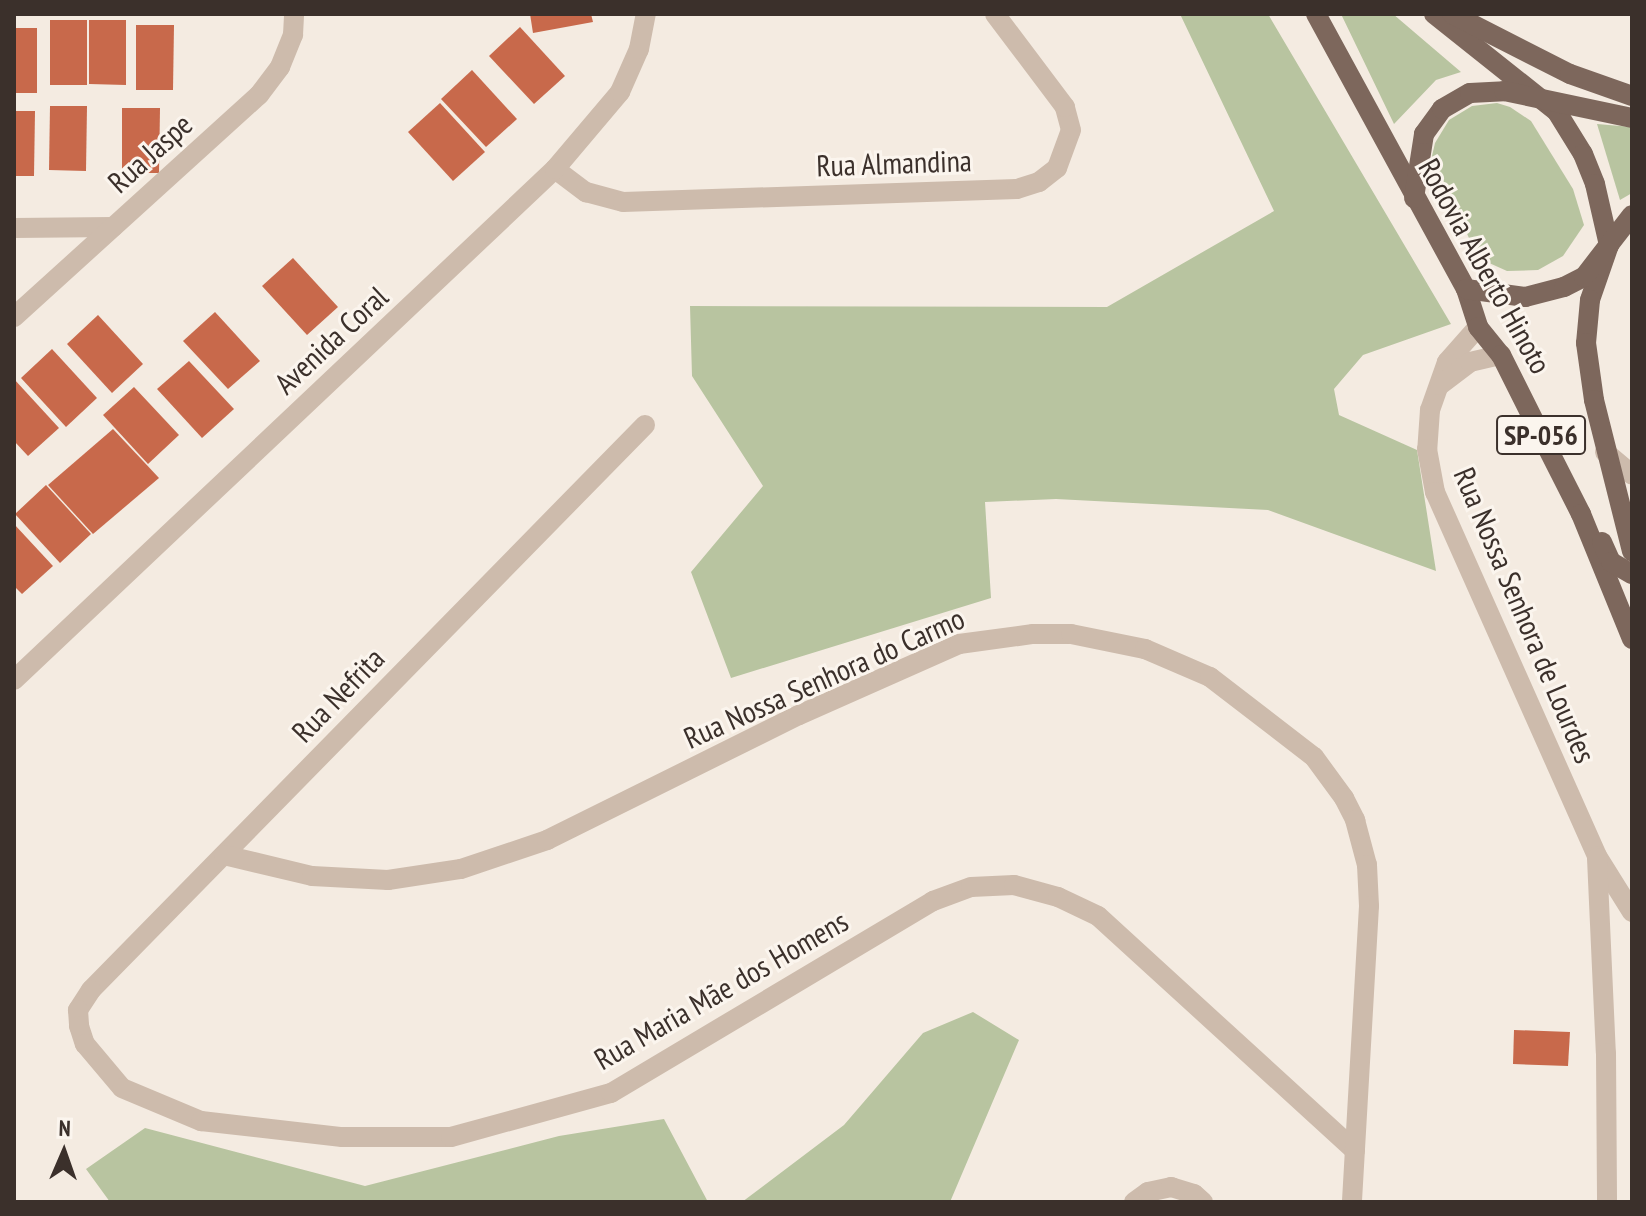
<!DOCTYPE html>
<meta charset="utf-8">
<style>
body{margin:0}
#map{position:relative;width:1646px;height:1216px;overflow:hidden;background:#f4ebe1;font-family:"PT Sans Narrow",sans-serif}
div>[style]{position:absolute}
.green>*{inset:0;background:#b8c4a0}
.building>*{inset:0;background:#c8694b}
.street>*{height:20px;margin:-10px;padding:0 10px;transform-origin:10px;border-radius:10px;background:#cdbbac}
.primary>*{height:20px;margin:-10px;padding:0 10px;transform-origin:10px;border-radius:10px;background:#7d675c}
span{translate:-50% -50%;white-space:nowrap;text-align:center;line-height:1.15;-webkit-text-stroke:6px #fbf5ee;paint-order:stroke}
.shield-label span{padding:2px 6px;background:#fbf5ee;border:2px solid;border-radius:6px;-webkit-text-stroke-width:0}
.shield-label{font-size:28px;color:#3b302b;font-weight:700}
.street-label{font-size:30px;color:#3b302b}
.frame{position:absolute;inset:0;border:16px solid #3b302b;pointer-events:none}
.north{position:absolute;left:24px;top:1112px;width:80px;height:80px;-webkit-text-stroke:6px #fbf5ee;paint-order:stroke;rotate:2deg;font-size:22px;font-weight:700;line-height:32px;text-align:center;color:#3b302b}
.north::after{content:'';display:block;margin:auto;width:28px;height:36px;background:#3b302b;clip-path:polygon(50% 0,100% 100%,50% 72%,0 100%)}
</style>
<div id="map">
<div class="green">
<i style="clip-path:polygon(1180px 14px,1268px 14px,1451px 324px,1363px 355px,1334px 389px,1339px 415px,1417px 450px,1436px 571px,1268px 510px,1056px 499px,985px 502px,991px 598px,731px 678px,691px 572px,763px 486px,692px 376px,690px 306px,1107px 307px,1274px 211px)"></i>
<i style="clip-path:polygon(1341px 14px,1393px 14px,1461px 72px,1436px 80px,1394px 124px)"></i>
<i style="clip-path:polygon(1497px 103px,1510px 107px,1531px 121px,1573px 189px,1584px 225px,1563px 256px,1538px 270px,1507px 271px,1478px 258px,1432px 156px,1435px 143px,1449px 120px,1472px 106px)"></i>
<i style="clip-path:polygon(1597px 124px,1632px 127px,1632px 193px,1620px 200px)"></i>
<i style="clip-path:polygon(973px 1012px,1019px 1040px,950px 1202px,742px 1202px,844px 1125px,923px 1033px)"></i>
<i style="clip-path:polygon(664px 1119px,708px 1202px,110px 1202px,86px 1169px,145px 1128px,365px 1186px,559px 1136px)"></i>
</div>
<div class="building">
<i style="clip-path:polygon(530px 14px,591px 14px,593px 22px,533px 33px)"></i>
<i style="clip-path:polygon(50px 20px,87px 20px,87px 85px,50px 85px)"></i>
<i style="clip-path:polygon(89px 20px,126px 20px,126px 85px,89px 84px)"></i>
<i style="clip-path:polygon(136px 25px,174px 25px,173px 90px,136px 90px)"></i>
<i style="clip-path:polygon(520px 27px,565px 76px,534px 104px,489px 56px)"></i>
<i style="clip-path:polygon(14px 28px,37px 28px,37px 93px,14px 93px)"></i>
<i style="clip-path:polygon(472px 70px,517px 119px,486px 147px,441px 99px)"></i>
<i style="clip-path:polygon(440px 103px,485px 152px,453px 181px,408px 132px)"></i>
<i style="clip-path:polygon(50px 106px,87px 106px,86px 171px,49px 170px)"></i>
<i style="clip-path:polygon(122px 108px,160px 108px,159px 173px,122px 173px)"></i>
<i style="clip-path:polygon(14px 111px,35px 111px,34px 176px,14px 176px)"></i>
<i style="clip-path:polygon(293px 258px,338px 307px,307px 335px,262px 286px)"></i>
<i style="clip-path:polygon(215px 312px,260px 361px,228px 389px,183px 341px)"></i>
<i style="clip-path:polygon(98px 315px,143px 364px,112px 393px,67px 344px)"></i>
<i style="clip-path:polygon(52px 349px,97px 398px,66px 427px,21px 378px)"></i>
<i style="clip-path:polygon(189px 361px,234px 409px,202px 438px,157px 389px)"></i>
<i style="clip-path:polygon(14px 379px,59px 428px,28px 456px,14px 441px)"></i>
<i style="clip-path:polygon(134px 387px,179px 435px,148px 464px,103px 415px)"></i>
<i style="clip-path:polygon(113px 429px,159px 478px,93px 534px,48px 485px)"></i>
<i style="clip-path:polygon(46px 485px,91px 534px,60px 563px,15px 514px)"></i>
<i style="clip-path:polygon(14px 524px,53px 566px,22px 594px,14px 586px)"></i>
<i style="clip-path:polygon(1514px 1030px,1570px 1032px,1568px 1066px,1513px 1064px)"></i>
</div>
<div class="street">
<i style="left:555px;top:169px;width:39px;rotate:37deg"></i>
<i style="left:586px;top:192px;width:38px;rotate:15deg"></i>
<i style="left:623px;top:202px;width:394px;rotate:-1.9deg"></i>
<i style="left:1017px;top:189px;width:23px;rotate:-18deg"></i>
<i style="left:1039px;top:182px;width:23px;rotate:-38deg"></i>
<i style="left:1057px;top:168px;width:40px;rotate:-69.8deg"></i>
<i style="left:1071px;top:130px;width:24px;rotate:-105deg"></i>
<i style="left:1065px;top:107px;width:116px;rotate:-127deg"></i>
<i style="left:14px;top:228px;width:99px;rotate:-0.6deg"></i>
<i style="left:14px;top:317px;width:331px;rotate:-42.2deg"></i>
<i style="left:259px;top:95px;width:35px;rotate:-53deg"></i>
<i style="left:280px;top:67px;width:35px;rotate:-68deg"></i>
<i style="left:293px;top:35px;width:21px;rotate:-87deg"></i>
<i style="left:1478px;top:327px;width:47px;rotate:131.5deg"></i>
<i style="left:1447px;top:362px;width:51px;rotate:109.5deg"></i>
<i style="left:1430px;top:410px;width:39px;rotate:94deg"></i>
<i style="left:1427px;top:449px;width:44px;rotate:79.5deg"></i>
<i style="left:1435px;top:492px;width:398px;rotate:66deg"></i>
<i style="left:1597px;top:856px;width:66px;rotate:58deg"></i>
<i style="left:1440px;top:385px;width:38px;rotate:-37deg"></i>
<i style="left:1470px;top:362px;width:32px;rotate:-13deg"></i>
<i style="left:645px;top:425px;width:791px;rotate:134.44deg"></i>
<i style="left:91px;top:990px;width:24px;rotate:123deg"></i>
<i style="left:78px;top:1010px;width:16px;rotate:86deg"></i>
<i style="left:79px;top:1026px;width:19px;rotate:72deg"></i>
<i style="left:85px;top:1044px;width:57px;rotate:49.9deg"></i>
<i style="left:122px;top:1088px;width:86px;rotate:22.7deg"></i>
<i style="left:201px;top:1121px;width:142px;rotate:6.5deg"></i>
<i style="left:342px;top:1137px;width:109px"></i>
<i style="left:451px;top:1137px;width:166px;rotate:-15.4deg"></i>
<i style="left:611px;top:1093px;width:375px;rotate:-30.8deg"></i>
<i style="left:933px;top:901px;width:40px;rotate:-20.2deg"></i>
<i style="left:971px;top:887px;width:43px;rotate:-2.7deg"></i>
<i style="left:1014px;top:885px;width:46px;rotate:15.3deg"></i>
<i style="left:1058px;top:897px;width:44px;rotate:25.4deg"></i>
<i style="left:1098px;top:916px;width:348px;rotate:42.4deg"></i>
<i style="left:1605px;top:452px;width:35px;rotate:40deg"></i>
<i style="left:14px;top:680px;width:744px;rotate:-43.37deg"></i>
<i style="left:555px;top:169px;width:101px;rotate:-49.8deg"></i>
<i style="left:620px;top:92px;width:47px;rotate:-66.2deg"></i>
<i style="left:639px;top:49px;width:36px;rotate:-79deg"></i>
<i style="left:224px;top:855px;width:90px;rotate:13.4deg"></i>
<i style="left:312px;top:876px;width:76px;rotate:3deg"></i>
<i style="left:388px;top:880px;width:74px;rotate:-8.6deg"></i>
<i style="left:461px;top:869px;width:91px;rotate:-18.6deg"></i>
<i style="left:547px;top:840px;width:281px;rotate:-26.4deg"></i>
<i style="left:799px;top:715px;width:175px;rotate:-23.9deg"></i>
<i style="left:959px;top:644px;width:75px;rotate:-7.7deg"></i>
<i style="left:1033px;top:634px;width:38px"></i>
<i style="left:1071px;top:634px;width:76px;rotate:11.5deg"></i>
<i style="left:1145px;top:649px;width:71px;rotate:23.3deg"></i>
<i style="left:1210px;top:677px;width:131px;rotate:37.6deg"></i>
<i style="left:1314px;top:757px;width:51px;rotate:53.8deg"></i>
<i style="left:1344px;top:798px;width:25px;rotate:63deg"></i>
<i style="left:1355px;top:820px;width:47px;rotate:75.1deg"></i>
<i style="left:1367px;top:865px;width:41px;rotate:87.2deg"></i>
<i style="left:1369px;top:906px;width:296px;rotate:93.3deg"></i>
<i style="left:1597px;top:858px;width:195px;rotate:87.4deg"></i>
<i style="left:1606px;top:1053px;width:149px;rotate:89.6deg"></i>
<i style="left:1134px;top:1202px;width:17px;rotate:-36deg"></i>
<i style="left:1148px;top:1192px;width:24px;rotate:-12deg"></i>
<i style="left:1171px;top:1187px;width:24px;rotate:17deg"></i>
<i style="left:1194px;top:1194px;width:12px;rotate:42deg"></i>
</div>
<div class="primary">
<i style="left:1316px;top:14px;width:313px;rotate:61.4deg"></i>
<i style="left:1466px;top:289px;width:40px;rotate:72deg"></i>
<i style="left:1478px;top:327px;width:36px;rotate:51deg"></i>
<i style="left:1501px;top:355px;width:105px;rotate:63.4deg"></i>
<i style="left:1548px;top:449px;width:73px;rotate:63.1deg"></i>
<i style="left:1581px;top:514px;width:135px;rotate:67.8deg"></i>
<i style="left:1434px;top:14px;width:157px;rotate:38.5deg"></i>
<i style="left:1557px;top:112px;width:49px;rotate:58.2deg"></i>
<i style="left:1583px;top:154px;width:32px;rotate:68deg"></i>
<i style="left:1595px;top:184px;width:63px;rotate:77.1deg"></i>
<i style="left:1609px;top:245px;width:58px;rotate:109.1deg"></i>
<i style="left:1590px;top:300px;width:43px;rotate:95.3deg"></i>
<i style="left:1586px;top:343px;width:58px;rotate:82deg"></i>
<i style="left:1594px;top:400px;width:156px;rotate:75.9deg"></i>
<i style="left:1452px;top:14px;width:132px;rotate:27deg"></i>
<i style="left:1570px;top:74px;width:66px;rotate:19.5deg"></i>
<i style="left:1414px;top:198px;width:65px;rotate:-81.1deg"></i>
<i style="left:1424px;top:134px;width:31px;rotate:-54deg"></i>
<i style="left:1442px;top:109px;width:32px;rotate:-30deg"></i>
<i style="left:1470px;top:93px;width:34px;rotate:-3deg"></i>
<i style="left:1504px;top:91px;width:131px;rotate:11.9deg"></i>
<i style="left:1466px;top:289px;width:60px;rotate:7.7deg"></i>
<i style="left:1525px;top:297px;width:40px;rotate:-14.4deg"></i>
<i style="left:1564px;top:287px;width:22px;rotate:-27deg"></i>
<i style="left:1584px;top:277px;width:78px;rotate:-52.3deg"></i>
<i style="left:1602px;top:542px;width:22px;rotate:66deg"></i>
<i style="left:1611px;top:562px;width:24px;rotate:30deg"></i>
</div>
<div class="shield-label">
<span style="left:1541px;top:435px">SP-056</span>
</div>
<div class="street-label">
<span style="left:150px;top:153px;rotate:-42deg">Rua Jaspe</span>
<span style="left:894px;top:163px;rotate:-2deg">Rua Almandina</span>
<span style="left:1485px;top:266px;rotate:61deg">Rodovia Alberto Hinoto</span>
<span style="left:331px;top:340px;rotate:-43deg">Avenida Coral</span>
<span style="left:1525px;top:615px;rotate:67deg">Rua Nossa Senhora de Lourdes</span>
<span style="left:824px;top:678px;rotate:-24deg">Rua Nossa Senhora do Carmo</span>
<span style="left:338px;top:695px;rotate:-46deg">Rua Nefrita</span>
<span style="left:721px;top:990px;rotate:-30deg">Rua Maria Mãe dos Homens</span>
</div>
<div class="frame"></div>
<div class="north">N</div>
</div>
